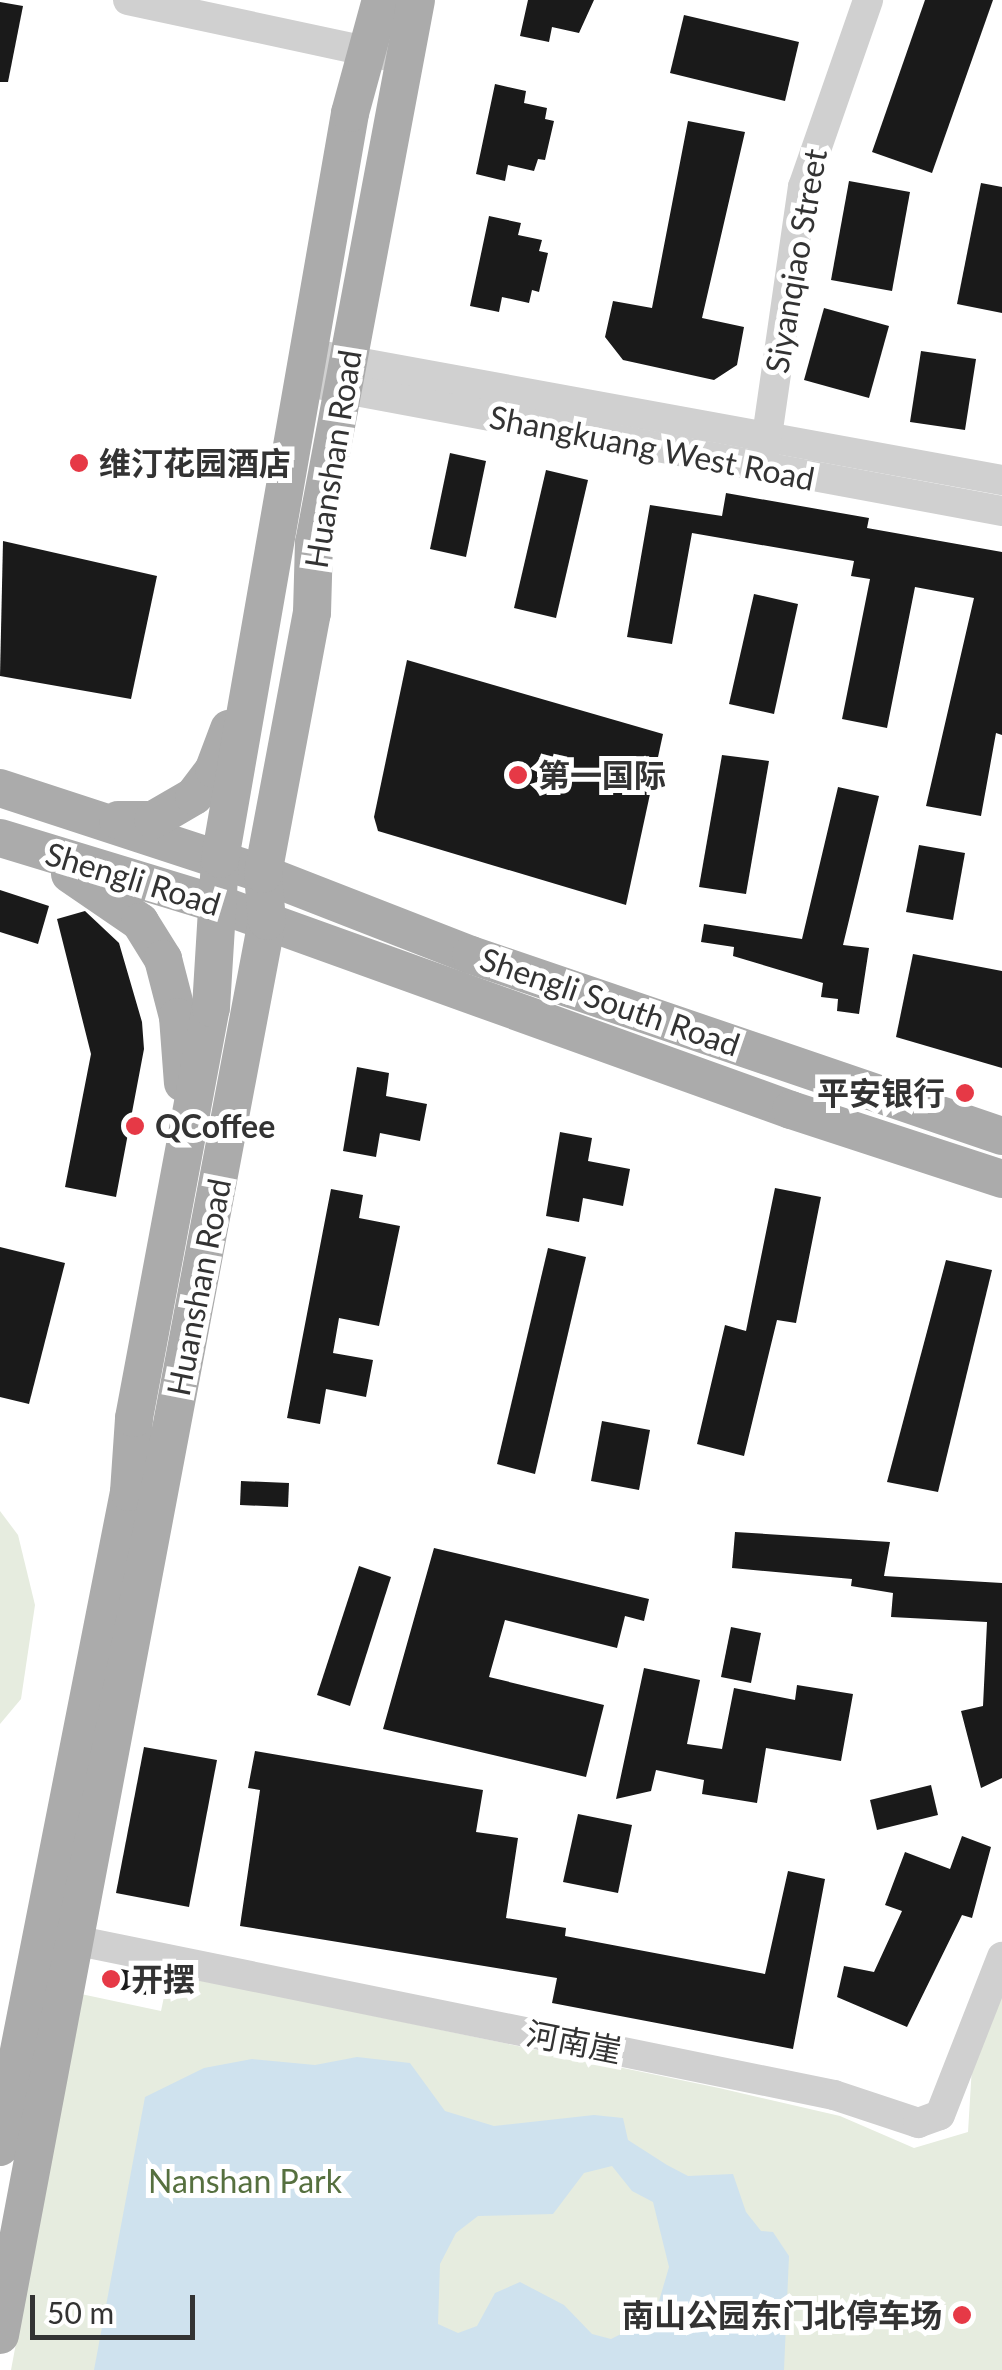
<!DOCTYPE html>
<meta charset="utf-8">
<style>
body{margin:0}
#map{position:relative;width:1002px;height:2370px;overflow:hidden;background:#fff;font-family:Lato,"Noto Sans SC",sans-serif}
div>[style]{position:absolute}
.green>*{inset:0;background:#e6ecdf}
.water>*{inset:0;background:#cfe2ee}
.building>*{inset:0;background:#1a1a1a}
.minor>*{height:30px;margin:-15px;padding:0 15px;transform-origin:15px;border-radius:15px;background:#d0d0d0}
.major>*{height:38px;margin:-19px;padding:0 19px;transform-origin:19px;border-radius:19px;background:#ababab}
.dots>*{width:28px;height:28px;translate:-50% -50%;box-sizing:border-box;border:5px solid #fff;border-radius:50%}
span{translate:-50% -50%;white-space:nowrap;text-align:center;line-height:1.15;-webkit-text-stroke:10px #fff;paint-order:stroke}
.street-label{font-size:32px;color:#333}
.poi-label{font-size:32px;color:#333;font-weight:700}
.left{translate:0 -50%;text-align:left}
.right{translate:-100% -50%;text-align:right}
.park-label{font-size:32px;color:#56703f}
.scale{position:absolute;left:30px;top:2295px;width:165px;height:45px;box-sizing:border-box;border:5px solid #333;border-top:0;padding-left:12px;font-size:30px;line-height:35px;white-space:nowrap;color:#333;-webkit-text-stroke:8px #fff;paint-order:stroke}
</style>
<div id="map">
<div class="green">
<i style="clip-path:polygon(0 1511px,18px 1535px,35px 1605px,21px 1699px,0 1724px)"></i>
<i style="clip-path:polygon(169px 1973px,719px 2088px,840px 2116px,914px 2148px,968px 2132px,972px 2066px,1002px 1992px,1002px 2370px,11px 2370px,81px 1994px,161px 2011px)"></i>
</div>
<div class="water">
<i style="clip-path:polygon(evenodd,357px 2057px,410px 2063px,445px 2111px,494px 2126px,594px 2115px,623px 2118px,628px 2140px,667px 2165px,688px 2176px,733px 2174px,746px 2212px,761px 2231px,773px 2232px,789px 2256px,784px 2370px,94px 2370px,145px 2097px,204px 2068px,252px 2059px,315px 2065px,357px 2057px,612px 2166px,632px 2191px,653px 2202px,669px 2267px,659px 2301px,633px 2328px,611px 2339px,592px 2334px,564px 2305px,520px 2282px,495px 2293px,477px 2326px,458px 2333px,438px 2324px,440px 2264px,456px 2233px,478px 2216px,553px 2214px,584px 2173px,612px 2166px)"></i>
</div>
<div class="building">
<i style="clip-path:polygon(528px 0,594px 0,579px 33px,552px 27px,549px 42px,520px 36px)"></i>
<i style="clip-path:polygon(925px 0,993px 0,932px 173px,872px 152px)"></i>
<i style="clip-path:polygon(0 2px,23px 6px,8px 82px,0 82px)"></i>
<i style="clip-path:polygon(684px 15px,799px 42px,785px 101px,670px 73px)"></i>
<i style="clip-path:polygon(495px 84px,526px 91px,524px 103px,547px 108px,545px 119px,554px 121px,545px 160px,538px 159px,534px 171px,508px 165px,505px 181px,476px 174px)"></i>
<i style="clip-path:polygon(688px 121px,745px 132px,702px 318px,744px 327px,737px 365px,714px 380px,623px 360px,605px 337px,613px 301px,652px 308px)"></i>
<i style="clip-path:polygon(849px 181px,910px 192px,892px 291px,831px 280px)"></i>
<i style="clip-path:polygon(981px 183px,1002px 187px,1002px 313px,957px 304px)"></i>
<i style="clip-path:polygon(489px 216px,521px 223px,518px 235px,542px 240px,539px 251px,548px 253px,539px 292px,532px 290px,529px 303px,502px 297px,499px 312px,470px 306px)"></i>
<i style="clip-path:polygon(824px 308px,889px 326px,869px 398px,804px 380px)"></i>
<i style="clip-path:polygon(921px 351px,976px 359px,965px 430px,910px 422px)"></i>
<i style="clip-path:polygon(450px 453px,486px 461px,466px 557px,430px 549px)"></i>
<i style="clip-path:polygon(546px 470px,588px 480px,556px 618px,514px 608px)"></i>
<i style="clip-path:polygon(726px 493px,869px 518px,867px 528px,1002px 552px,1002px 735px,996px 733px,981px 816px,926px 806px,974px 598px,915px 587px,887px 728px,842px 719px,870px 579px,851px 576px,854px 561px,692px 533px,672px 644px,627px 637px,650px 505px,722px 516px)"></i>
<i style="clip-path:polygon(3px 541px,157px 576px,131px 699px,0 676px)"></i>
<i style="clip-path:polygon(754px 594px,798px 604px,774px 714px,729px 704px)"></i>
<i style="clip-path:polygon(407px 660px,663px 734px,626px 905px,378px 831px,374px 817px)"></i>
<i style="clip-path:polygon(722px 755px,769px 761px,746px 894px,699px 887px)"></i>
<i style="clip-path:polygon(838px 787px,879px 796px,843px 945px,869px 948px,859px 1014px,837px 1011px,838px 999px,821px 997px,823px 983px,733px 956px,734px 947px,701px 942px,704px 924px,802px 939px)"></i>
<i style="clip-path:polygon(919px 845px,965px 853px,953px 920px,906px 912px)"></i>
<i style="clip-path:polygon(0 890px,49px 906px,38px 944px,0 932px)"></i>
<i style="clip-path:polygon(85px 911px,119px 943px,142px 1022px,144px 1049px,116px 1197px,65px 1187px,91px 1054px,57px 919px)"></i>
<i style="clip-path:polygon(913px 954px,1002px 971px,1002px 1068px,896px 1037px)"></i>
<i style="clip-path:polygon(357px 1067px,389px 1073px,386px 1096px,427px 1104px,420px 1141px,380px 1133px,376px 1157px,343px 1151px)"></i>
<i style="clip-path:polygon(560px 1132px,592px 1138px,588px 1161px,630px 1169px,623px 1206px,583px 1198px,579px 1222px,546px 1216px)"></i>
<i style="clip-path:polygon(775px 1188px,821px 1197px,796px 1323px,777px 1320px,744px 1456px,697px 1444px,725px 1325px,746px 1331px)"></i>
<i style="clip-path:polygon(331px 1189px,363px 1195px,359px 1218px,400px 1226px,379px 1326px,339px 1318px,333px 1353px,373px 1360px,366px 1397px,326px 1389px,320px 1424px,287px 1418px)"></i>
<i style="clip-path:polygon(0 1247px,65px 1263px,29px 1404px,0 1397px)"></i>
<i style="clip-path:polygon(548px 1248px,586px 1257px,535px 1474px,497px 1464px)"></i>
<i style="clip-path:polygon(946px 1260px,992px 1270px,938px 1492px,887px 1482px)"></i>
<i style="clip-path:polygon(602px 1421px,650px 1430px,639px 1490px,591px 1481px)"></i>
<i style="clip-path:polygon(241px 1481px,289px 1483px,288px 1507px,240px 1505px)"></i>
<i style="clip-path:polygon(735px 1532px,890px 1542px,884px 1576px,1002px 1583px,1002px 1778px,981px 1788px,961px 1711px,983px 1706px,987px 1622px,891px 1617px,893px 1593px,851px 1586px,852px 1579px,732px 1568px)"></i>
<i style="clip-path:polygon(434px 1548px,649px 1599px,644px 1621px,625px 1616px,617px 1648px,505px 1620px,489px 1677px,604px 1705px,586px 1777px,383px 1729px)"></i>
<i style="clip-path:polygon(359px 1566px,391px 1577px,350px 1706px,317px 1695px)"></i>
<i style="clip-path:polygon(731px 1627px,761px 1633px,751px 1683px,721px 1677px)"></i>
<i style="clip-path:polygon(644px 1668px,700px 1680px,687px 1744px,722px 1749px,734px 1688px,795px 1700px,797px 1685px,853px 1694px,841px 1761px,766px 1748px,757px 1803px,702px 1794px,704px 1780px,656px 1770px,651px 1791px,616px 1799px)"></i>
<i style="clip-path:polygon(144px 1747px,217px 1760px,189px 1907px,116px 1893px)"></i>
<i style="clip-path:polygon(255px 1751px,483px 1790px,476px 1832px,518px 1838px,506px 1918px,566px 1928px,565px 1936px,765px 1974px,788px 1871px,825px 1879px,793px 2049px,552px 2003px,557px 1978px,240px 1926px,260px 1790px,248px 1788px)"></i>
<i style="clip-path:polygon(931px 1785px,938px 1815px,877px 1830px,870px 1800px)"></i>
<i style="clip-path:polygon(578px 1814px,632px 1825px,618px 1893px,563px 1882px)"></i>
<i style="clip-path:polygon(962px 1836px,991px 1847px,972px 1918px,962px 1915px,907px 2027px,837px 1997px,844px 1966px,874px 1972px,902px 1911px,885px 1905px,905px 1852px,950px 1869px)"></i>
<i style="clip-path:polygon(116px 1968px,155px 1976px,151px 1996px,113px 1988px)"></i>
</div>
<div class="minor">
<i style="left:128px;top:0;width:267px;rotate:12.1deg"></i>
<i style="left:307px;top:353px;width:707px;rotate:10.36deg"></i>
<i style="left:302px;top:381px;width:712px;rotate:10.52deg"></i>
<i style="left:764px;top:457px;width:273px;rotate:-81.8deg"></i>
<i style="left:803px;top:187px;width:198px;rotate:-70.8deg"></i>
<i style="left:54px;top:1936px;width:796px;rotate:11.52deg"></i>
<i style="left:834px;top:2095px;width:89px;rotate:18.4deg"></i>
<i style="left:918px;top:2123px;width:23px;rotate:-20deg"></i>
<i style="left:940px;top:2115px;width:170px;rotate:-68.6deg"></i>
</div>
<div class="major">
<i style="left:0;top:788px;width:277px;rotate:18.1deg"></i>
<i style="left:263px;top:874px;width:223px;rotate:21.3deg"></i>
<i style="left:471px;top:955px;width:561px;rotate:18.82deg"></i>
<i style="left:118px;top:820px;width:35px"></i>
<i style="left:153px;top:820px;width:48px;rotate:-30.3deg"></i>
<i style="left:194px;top:796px;width:34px;rotate:-53deg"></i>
<i style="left:214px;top:769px;width:43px;rotate:-69.4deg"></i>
<i style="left:0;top:838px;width:231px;rotate:16.9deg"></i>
<i style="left:221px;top:905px;width:606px;rotate:19.78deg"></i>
<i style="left:791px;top:1110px;width:222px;rotate:18.1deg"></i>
<i style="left:70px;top:874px;width:85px;rotate:34.4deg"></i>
<i style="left:140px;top:922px;width:44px;rotate:58.1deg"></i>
<i style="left:163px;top:959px;width:60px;rotate:75.5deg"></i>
<i style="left:178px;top:1017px;width:66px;rotate:85.7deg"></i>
<i style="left:0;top:2147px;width:668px;rotate:-78.86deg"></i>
<i style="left:129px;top:1492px;width:74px;rotate:-86.1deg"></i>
<i style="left:134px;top:1418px;width:417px;rotate:-79.4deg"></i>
<i style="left:211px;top:1008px;width:149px;rotate:-86.5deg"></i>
<i style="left:220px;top:859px;width:757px;rotate:-80.11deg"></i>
<i style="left:350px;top:113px;width:117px;rotate:-74.7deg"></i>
<i style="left:0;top:2335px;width:1439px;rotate:-79.31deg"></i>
<i style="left:267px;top:921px;width:47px;rotate:-94.9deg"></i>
<i style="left:263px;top:874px;width:266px;rotate:-79.4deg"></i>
<i style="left:312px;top:613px;width:70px;rotate:-88.4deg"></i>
<i style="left:314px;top:543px;width:552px;rotate:-79.36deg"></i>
</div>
<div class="dots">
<i style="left:79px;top:463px;background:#e63946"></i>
<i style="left:518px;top:775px;background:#e63946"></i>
<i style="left:965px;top:1093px;background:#e63946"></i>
<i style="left:135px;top:1126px;background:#e63946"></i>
<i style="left:111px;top:1979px;background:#e63946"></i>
<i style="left:962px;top:2315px;background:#e63946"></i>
</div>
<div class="street-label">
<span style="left:796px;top:261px;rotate:-80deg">Siyanqiao Street</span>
<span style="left:652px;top:448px;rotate:11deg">Shangkuang West Road</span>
<span style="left:333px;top:459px;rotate:-81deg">Huanshan Road</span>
<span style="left:133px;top:879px;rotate:17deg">Shengli Road</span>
<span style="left:610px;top:1002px;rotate:19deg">Shengli South Road</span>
<span style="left:199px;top:1287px;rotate:-79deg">Huanshan Road</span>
<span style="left:574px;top:2042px;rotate:11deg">河南崖</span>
</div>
<div class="poi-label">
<span class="left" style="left:99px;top:463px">维汀花园酒店</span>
<span class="left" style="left:538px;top:775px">第一国际</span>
<span class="right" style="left:945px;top:1093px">平安银行</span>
<span class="left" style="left:155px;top:1126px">QCoffee</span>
<span class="left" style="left:131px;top:1979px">开摆</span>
<span class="right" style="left:942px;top:2315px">南山公园东门北停车场</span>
</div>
<div class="park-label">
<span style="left:245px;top:2181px">Nanshan Park</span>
</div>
<div class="scale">50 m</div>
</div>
